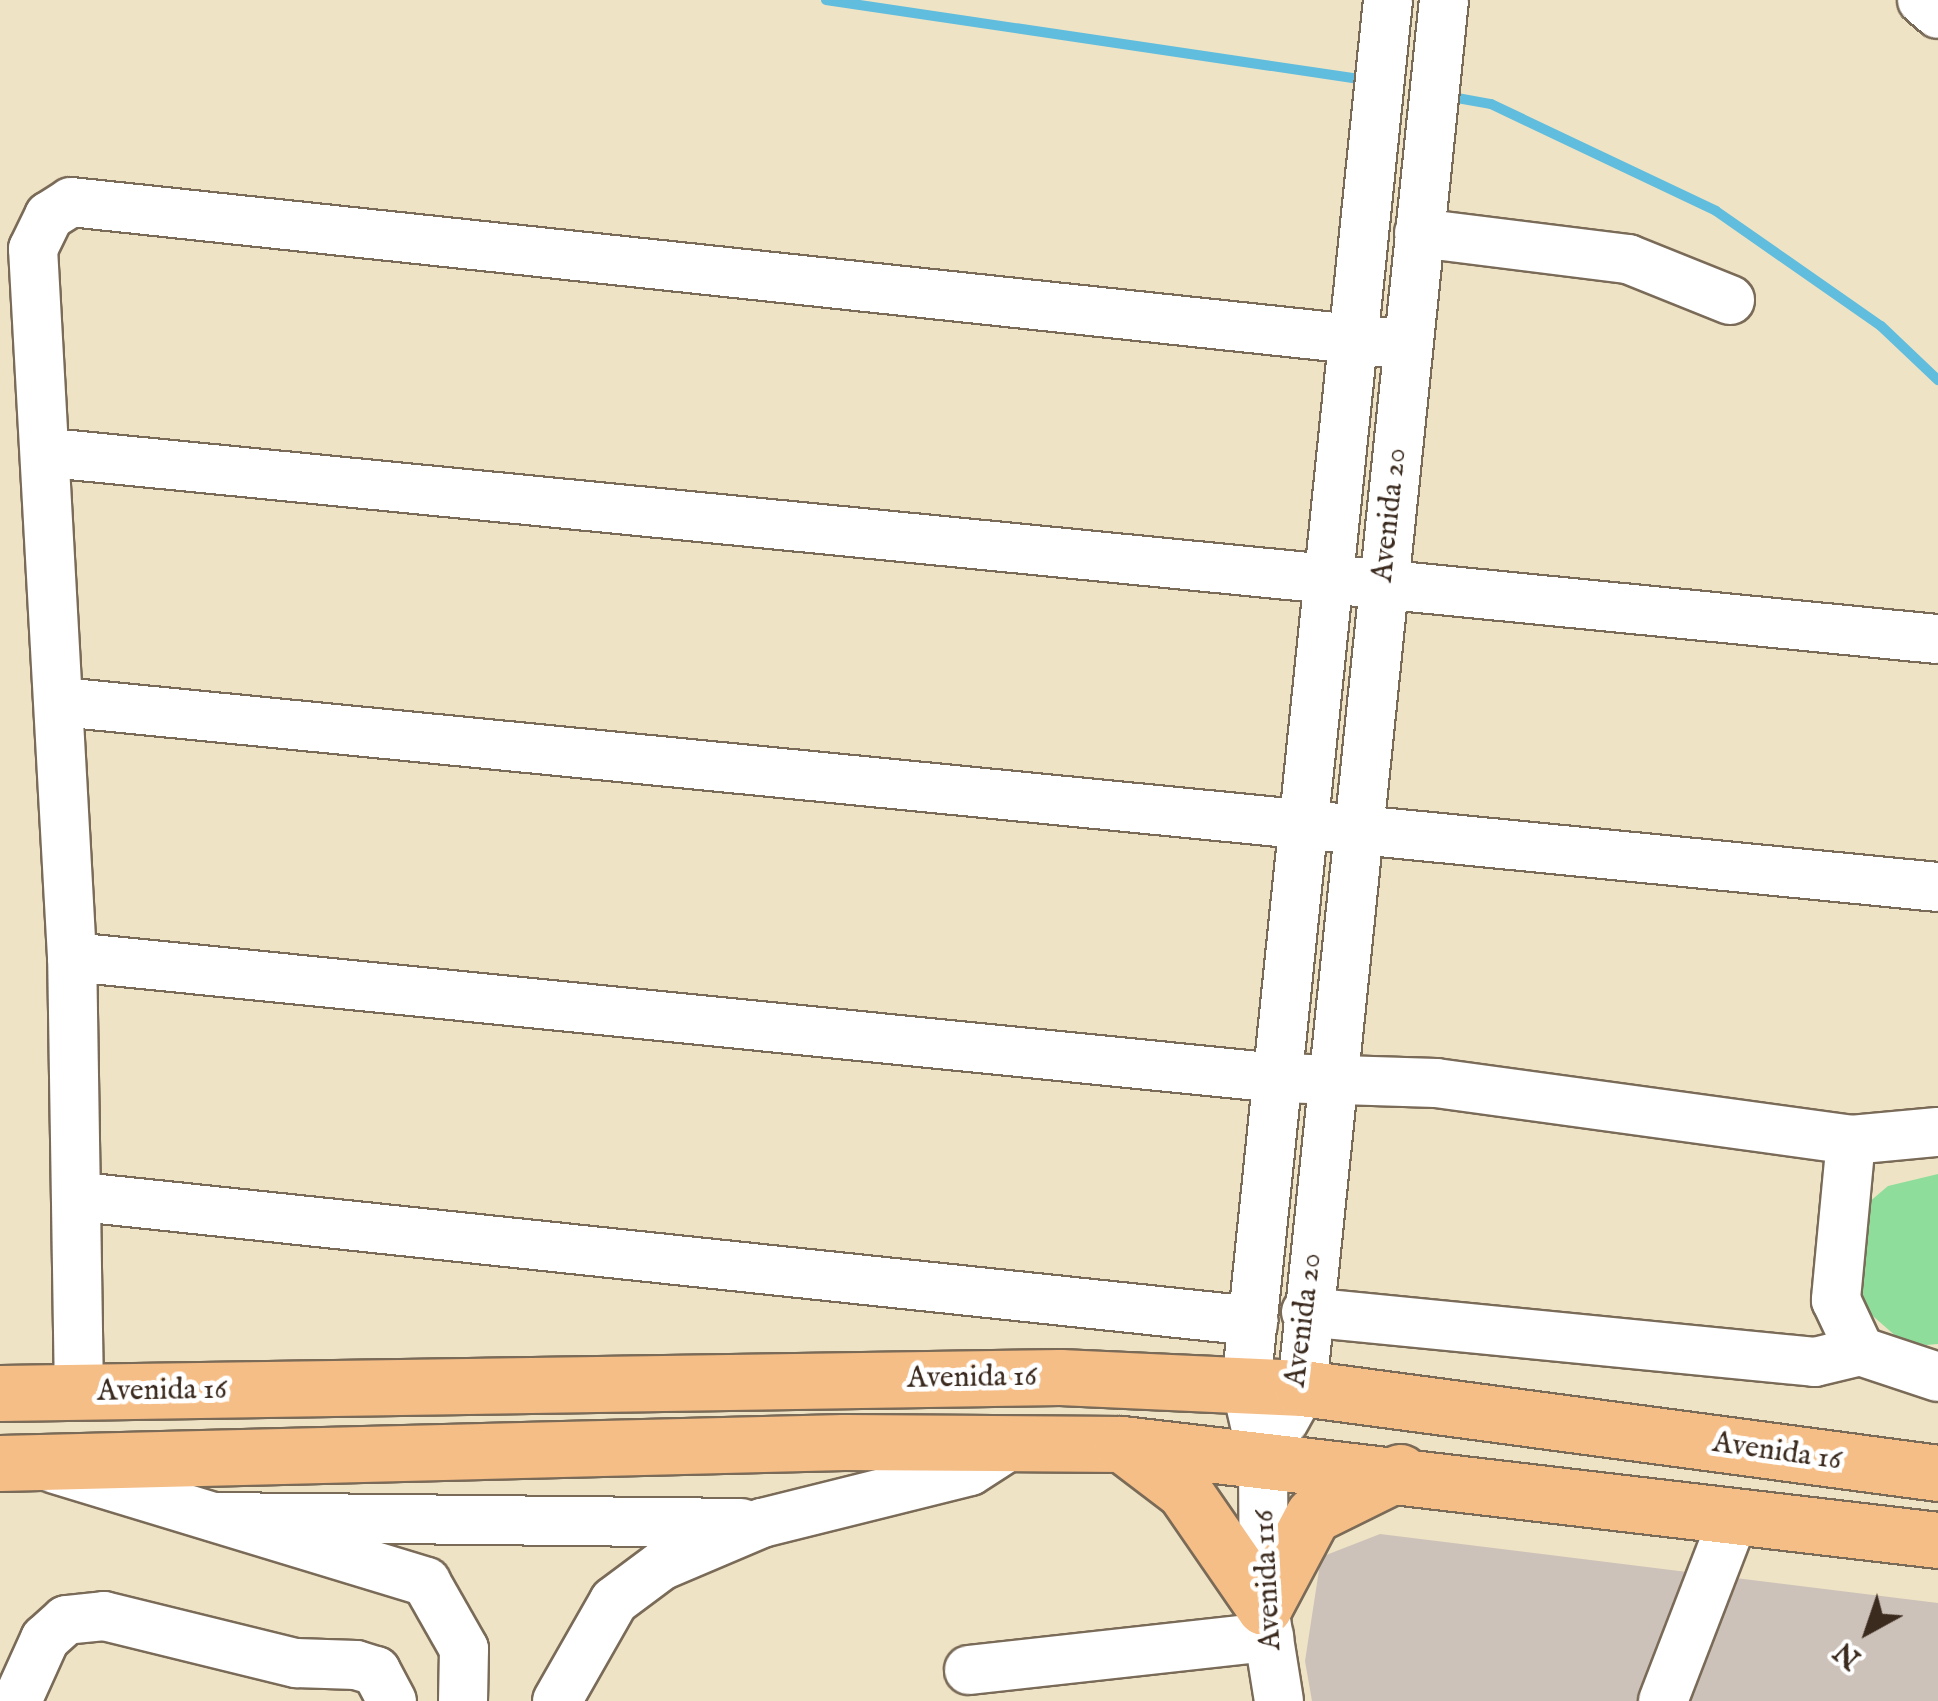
<!DOCTYPE html>
<style>
body{margin:0}
#map{position:relative;width:1938px;height:1701px;overflow:hidden;background:#efe3c5;font-family:"IM FELL English",serif}
div>[style]{position:absolute}
.industrial>*{inset:0;background:#cdc2b9}
.green>*{inset:0;background:#8edd9b}
.stream>*{height:10px;margin:-5px;padding:0 5px;transform-origin:5px;border-radius:5px;background:#60bdde}
.roads{filter:drop-shadow(2px 0 #7a6b58) drop-shadow(-2px 0 #7a6b58) drop-shadow(0 2px #7a6b58) drop-shadow(0 -2px #7a6b58)}
.minor>*{height:48px;margin:-24px;padding:0 24px;transform-origin:24px;border-radius:24px;background:#fff}
.highway>*{height:55px;margin:-27.5px;padding:0 27.5px;transform-origin:27.5px;border-radius:27.5px;background:#f6be87}
span{translate:-50% -50%;white-space:nowrap;text-align:center;line-height:1.15;-webkit-text-stroke:10px #fff;paint-order:stroke}
.street-label{font-size:30px;color:#3b2a1e}
.north{position:absolute;left:1818px;top:1581px;width:100px;height:100px;-webkit-text-stroke:8px #fff;paint-order:stroke;rotate:220deg;font-size:28px;font-weight:700;line-height:40px;text-align:center;color:#3b2a1e}
.north::after{content:'';display:block;margin:auto;width:35px;height:45px;background:#3b2a1e;clip-path:polygon(50% 0,100% 100%,50% 72%,0 100%)}
</style>
<div id="map">
<div class="industrial">
<i style="clip-path:polygon(1380px 1534px,1938px 1603px,1938px 1701px,1312px 1701px,1305px 1661px,1321px 1557px)"></i>
</div>
<div class="green">
<i style="clip-path:polygon(1938px 1174px,1938px 1344px,1926px 1345px,1898px 1338px,1858px 1303px,1868px 1203px,1888px 1186px)"></i>
</div>
<div class="stream">
<i style="left:826px;top:0;width:546px;rotate:8.43deg"></i>
<i style="left:1446px;top:96px;width:46px;rotate:10.1deg"></i>
<i style="left:1491px;top:104px;width:249px;rotate:25.4deg"></i>
<i style="left:1716px;top:211px;width:201px;rotate:34.9deg"></i>
<i style="left:1881px;top:326px;width:79px;rotate:43.5deg"></i>
</div>
<div class="roads">
<div class="minor">
<i style="left:1922px;top:0;width:21px;rotate:41deg"></i>
<i style="left:1419px;top:233px;width:211px;rotate:7.1deg"></i>
<i style="left:1628px;top:259px;width:110px;rotate:21.9deg"></i>
<i style="left:50px;top:453px;width:1897px;rotate:5.63deg"></i>
<i style="left:61px;top:702px;width:1886px;rotate:5.63deg"></i>
<i style="left:72px;top:957px;width:1212px;rotate:5.73deg"></i>
<i style="left:1278px;top:1078px;width:158px;rotate:1.8deg"></i>
<i style="left:1436px;top:1083px;width:419px;rotate:7.8deg"></i>
<i style="left:1851px;top:1140px;width:87px;rotate:-5.3deg"></i>
<i style="left:1851px;top:1140px;width:161px;rotate:95.4deg"></i>
<i style="left:1836px;top:1300px;width:56px;rotate:64.8deg"></i>
<i style="left:1860px;top:1351px;width:82px;rotate:18.4deg"></i>
<i style="left:81px;top:1197px;width:1179px;rotate:6.04deg"></i>
<i style="left:1306px;top:1312px;width:511px;rotate:5.61deg"></i>
<i style="left:1815px;top:1362px;width:46px;rotate:-13.7deg"></i>
<i style="left:79px;top:1394px;width:437px;rotate:-90.9deg"></i>
<i style="left:72px;top:957px;width:709px;rotate:-93.15deg"></i>
<i style="left:33px;top:249px;width:37px;rotate:-64deg"></i>
<i style="left:49px;top:216px;width:26px;rotate:-32deg"></i>
<i style="left:71px;top:202px;width:1345px;rotate:6.1deg"></i>
<i style="left:1284px;top:1421px;width:38px;rotate:-61deg"></i>
<i style="left:1302px;top:1388px;width:1395px;rotate:-84.16deg"></i>
<i style="left:55px;top:1469px;width:388px;rotate:16.9deg"></i>
<i style="left:426px;top:1582px;width:77px;rotate:60.4deg"></i>
<i style="left:464px;top:1649px;width:52px;rotate:91.1deg"></i>
<i style="left:215px;top:1517px;width:526px;rotate:0.65deg"></i>
<i style="left:969px;top:1670px;width:302px;rotate:-6.3deg"></i>
<i style="left:17px;top:1701px;width:68px;rotate:-65.7deg"></i>
<i style="left:45px;top:1639px;width:28px;rotate:-42deg"></i>
<i style="left:66px;top:1620px;width:38px;rotate:-6deg"></i>
<i style="left:104px;top:1616px;width:198px;rotate:13.8deg"></i>
<i style="left:296px;top:1663px;width:60px;rotate:1.9deg"></i>
<i style="left:356px;top:1665px;width:21px;rotate:17deg"></i>
<i style="left:376px;top:1671px;width:34px;rotate:62deg"></i>
<i style="left:557px;top:1701px;width:115px;rotate:-60.3deg"></i>
<i style="left:614px;top:1601px;width:59px;rotate:-36.7deg"></i>
<i style="left:661px;top:1566px;width:110px;rotate:-23.1deg"></i>
<i style="left:762px;top:1523px;width:214px;rotate:-14deg"></i>
<i style="left:970px;top:1471px;width:54px;rotate:-32.8deg"></i>
<i style="left:1279px;top:1701px;width:95px;rotate:-99.1deg"></i>
<i style="left:1264px;top:1607px;width:148px;rotate:-90.4deg"></i>
<i style="left:1263px;top:1459px;width:75px;rotate:-103.1deg"></i>
<i style="left:1246px;top:1386px;width:1393px;rotate:-84.15deg"></i>
<i style="left:1663px;top:1701px;width:200px;rotate:-68.9deg"></i>
</div>
<div class="highway">
<i style="left:0;top:1393px;width:1060px;rotate:-0.86deg"></i>
<i style="left:1060px;top:1377px;width:242px;rotate:2.6deg"></i>
<i style="left:1302px;top:1388px;width:642px;rotate:7.61deg"></i>
<i style="left:1125px;top:1446px;width:74px;rotate:37.3deg"></i>
<i style="left:1184px;top:1491px;width:141px;rotate:55.4deg"></i>
<i style="left:0;top:1463px;width:844px;rotate:-1.43deg"></i>
<i style="left:844px;top:1442px;width:278px;rotate:0.4deg"></i>
<i style="left:1122px;top:1444px;width:822px;rotate:6.71deg"></i>
<i style="left:1264px;top:1607px;width:104px;rotate:-62deg"></i>
<i style="left:1313px;top:1515px;width:97px;rotate:-26.3deg"></i>
</div>
</div>
<div class="street-label">
<span style="left:1390px;top:515px;rotate:-84deg">Avenida 20</span>
<span style="left:1304px;top:1320px;rotate:-83deg">Avenida 20</span>
<span style="left:972px;top:1378px;rotate:-1deg">Avenida 16</span>
<span style="left:162px;top:1391px;rotate:-1deg">Avenida 16</span>
<span style="left:1777px;top:1452px;rotate:8deg">Avenida 16</span>
<span style="left:1268px;top:1580px;rotate:-93deg">Avenida 116</span>
</div>
<div class="north">N</div>
</div>
